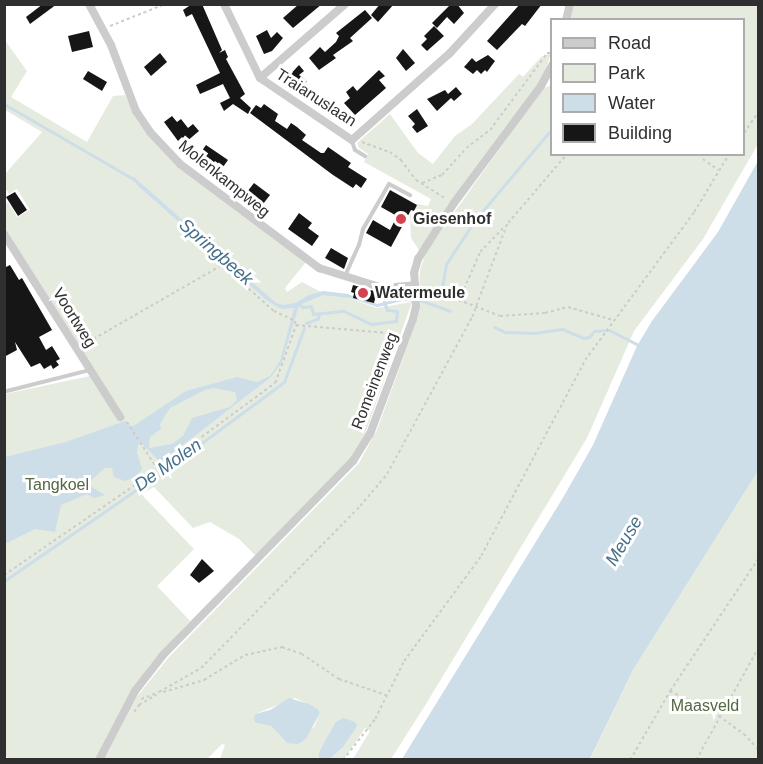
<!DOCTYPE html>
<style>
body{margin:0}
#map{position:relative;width:763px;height:764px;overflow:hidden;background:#fff;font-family:Arial,sans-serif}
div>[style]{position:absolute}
.green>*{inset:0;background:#e5ebdf}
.water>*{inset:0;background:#cddee9}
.stream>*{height:3px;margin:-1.5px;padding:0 1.5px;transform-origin:1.5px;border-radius:1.5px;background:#cddee9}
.building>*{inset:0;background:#161616}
.path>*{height:1.5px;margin-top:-0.75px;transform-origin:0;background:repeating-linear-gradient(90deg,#ccc 0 3px,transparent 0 6px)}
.service>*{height:4px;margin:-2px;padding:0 2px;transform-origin:2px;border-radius:2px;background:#ccc}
.minor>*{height:8px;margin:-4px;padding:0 4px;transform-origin:4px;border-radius:4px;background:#ccc}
.dots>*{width:16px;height:16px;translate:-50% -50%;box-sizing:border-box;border:3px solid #fff;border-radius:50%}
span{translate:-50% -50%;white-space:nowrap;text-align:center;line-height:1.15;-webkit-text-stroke:6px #fff;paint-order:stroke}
.street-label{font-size:16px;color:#2f2f2f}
.poi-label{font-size:16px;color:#2f2f2f;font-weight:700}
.left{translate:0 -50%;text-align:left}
.park-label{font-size:16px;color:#536741}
.water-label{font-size:18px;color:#457089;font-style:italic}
.frame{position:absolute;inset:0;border:6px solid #2f2f2f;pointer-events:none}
.legend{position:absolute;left:550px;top:18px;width:195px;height:138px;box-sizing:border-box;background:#fff;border:2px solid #acacac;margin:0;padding:8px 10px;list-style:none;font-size:18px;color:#2f2f2f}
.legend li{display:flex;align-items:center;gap:12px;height:30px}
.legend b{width:30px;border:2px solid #acacac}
</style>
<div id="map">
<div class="green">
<i style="clip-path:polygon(evenodd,572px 5px,758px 5px,758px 144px,703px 239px,634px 331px,587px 438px,426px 704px,391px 759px,353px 759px,370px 731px,365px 728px,344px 759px,330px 759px,343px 747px,319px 759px,220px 759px,225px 745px,222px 744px,207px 759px,103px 760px,136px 698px,168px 658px,359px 463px,377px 430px,418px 317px,420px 270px,426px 252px,542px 89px,551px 85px,552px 154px,744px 154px,744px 20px,568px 19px,572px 5px,295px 698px,318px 709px,320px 713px,314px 727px,287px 743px,271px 726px,256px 723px,255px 714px,295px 698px)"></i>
<i style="clip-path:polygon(evenodd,4px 39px,27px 71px,11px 97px,87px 142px,113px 96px,125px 95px,139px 122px,178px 167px,306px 262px,285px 288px,287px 292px,302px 282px,327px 295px,348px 298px,377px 308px,412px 302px,364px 437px,347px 464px,256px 556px,239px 539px,210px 522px,193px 528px,154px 487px,141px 494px,194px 549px,157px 586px,190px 621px,150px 665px,96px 759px,9px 759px,5px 755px,5px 394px,90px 376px,81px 350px,5px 229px,5px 204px,8px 202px,17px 217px,30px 210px,17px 189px,9px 194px,5px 188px,5px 174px,42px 132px,5px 110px,4px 39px,137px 185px,269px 298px,273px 300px,266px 300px,137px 185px)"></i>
<i style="clip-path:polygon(551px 53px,543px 78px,419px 250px,411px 238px,410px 215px,417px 204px,428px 206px,431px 199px,364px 162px,368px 154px,359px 148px,357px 143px,390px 114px,418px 153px,433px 164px,455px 136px,472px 124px,519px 74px,523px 77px,541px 57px)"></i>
<i style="clip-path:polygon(758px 471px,758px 759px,590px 760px,633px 670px)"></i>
</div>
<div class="water">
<i style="clip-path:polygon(758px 161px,758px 471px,633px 670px,590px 759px,402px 759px,564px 496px,593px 445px,637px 346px,652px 321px,718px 232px)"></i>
<i style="clip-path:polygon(evenodd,134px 177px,276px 303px,283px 305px,295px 303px,309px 295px,323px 291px,349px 294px,348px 298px,323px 295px,299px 305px,282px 362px,271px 377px,174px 452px,160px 462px,139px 441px,137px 452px,142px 469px,134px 478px,125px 481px,114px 477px,112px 468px,105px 468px,87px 484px,105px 495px,94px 498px,87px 494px,61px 505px,55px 532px,35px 529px,5px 544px,5px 457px,66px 442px,125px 421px,131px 426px,135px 425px,186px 391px,237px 377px,257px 382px,270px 376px,280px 361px,294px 308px,281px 309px,266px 300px,137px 185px,132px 178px,134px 177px,214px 388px,235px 392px,237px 400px,230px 407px,192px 418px,183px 436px,172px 444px,149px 448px,150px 437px,161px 429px,160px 424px,170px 408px,205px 390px,214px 388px)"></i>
<i style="clip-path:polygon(289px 698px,309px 704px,318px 709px,320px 713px,306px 739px,298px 744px,287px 743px,271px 726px,256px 723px,254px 720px,255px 714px,270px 710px)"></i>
<i style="clip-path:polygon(343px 718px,355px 722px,357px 726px,343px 747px,330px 759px,319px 759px,319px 753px,325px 741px,336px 722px)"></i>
</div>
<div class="stream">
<i style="left:4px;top:104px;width:151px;rotate:30.1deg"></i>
<i style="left:442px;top:287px;width:23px;rotate:-80deg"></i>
<i style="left:446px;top:264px;width:53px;rotate:-56.6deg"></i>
<i style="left:475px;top:220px;width:115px;rotate:-49.9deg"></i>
<i style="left:346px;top:295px;width:33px;rotate:18deg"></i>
<i style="left:377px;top:305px;width:25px;rotate:-14deg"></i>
<i style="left:401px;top:299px;width:19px;rotate:3deg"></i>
<i style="left:420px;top:300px;width:32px;rotate:20deg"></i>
<i style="left:298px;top:304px;width:6px;rotate:31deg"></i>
<i style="left:303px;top:307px;width:8px;rotate:-7deg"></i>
<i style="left:311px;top:306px;width:8px;rotate:76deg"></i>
<i style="left:313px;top:314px;width:31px;rotate:-6deg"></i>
<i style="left:344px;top:311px;width:30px;rotate:26deg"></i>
<i style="left:371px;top:324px;width:25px;rotate:-7deg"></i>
<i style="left:396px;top:321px;width:10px;rotate:-84deg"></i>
<i style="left:397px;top:311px;width:10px;rotate:-174deg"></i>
<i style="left:387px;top:310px;width:9px;rotate:-111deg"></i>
<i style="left:306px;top:323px;width:12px;rotate:-20deg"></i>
<i style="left:317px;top:319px;width:4px;rotate:-63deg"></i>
<i style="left:494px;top:327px;width:12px;rotate:24deg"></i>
<i style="left:505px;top:332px;width:29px;rotate:2deg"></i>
<i style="left:534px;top:333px;width:28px;rotate:-8deg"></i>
<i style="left:562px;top:329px;width:23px;rotate:23deg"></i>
<i style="left:583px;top:338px;width:6px;rotate:-9deg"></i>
<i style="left:589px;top:337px;width:8px;rotate:-50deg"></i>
<i style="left:594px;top:331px;width:15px;rotate:-4deg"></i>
<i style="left:609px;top:330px;width:36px;rotate:27deg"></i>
<i style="left:4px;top:581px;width:196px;rotate:-34.6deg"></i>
<i style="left:165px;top:470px;width:148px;rotate:-36.5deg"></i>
<i style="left:284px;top:382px;width:58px;rotate:-69.7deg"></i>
</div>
<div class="building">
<i style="clip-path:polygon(43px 4px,57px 4px,30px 24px,26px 17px)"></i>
<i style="clip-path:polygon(192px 4px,202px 4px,222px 50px,219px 53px,225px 50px,228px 57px,226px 59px,245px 94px,240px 98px,251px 108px,248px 114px,233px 104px,224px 111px,220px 103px,230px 98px,223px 84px,200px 94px,196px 85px,220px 73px,192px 14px,186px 17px,183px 10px)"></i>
<i style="clip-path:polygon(299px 4px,322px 4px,293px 28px,283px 18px)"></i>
<i style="clip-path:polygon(380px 4px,394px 4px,378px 22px,371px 15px)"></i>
<i style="clip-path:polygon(451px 4px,457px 4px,464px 13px,454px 24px,447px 17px,437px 28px,432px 23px)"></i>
<i style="clip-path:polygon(520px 4px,542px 4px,525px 26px,522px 24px,497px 50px,487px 41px)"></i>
<i style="clip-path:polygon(365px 10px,372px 18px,350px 38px,353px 41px,333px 55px,336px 58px,319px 70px,309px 58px,320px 47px,325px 52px,336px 42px,339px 36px,336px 33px)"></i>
<i style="clip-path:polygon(434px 26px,444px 36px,427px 51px,421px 45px,427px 39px,424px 36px)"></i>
<i style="clip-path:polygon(267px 30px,271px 38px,277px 32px,283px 38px,272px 51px,264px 54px,256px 36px)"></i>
<i style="clip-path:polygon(89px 31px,93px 47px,72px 52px,68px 36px)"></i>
<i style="clip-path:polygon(403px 49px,415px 63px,406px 71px,396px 58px)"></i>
<i style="clip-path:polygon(160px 53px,167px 62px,151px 76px,144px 67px)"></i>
<i style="clip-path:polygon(488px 55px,495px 61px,487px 72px,485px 70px,481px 74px,477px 70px,473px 74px,464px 67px,472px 58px,476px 62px)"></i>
<i style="clip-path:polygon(299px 65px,304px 71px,299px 75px,307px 81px,301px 89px,286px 79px)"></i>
<i style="clip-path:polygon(379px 70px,385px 76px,379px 80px,386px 88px,355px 115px,344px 103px,350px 98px,346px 92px,353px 86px,357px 91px)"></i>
<i style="clip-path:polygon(88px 71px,107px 82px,102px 91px,83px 79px)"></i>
<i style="clip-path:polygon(456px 87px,462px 94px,454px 101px,451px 98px,437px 111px,427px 99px,445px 90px,448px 94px)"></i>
<i style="clip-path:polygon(264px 104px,278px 114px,275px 121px,287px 129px,291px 123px,297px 127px,306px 135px,302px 140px,321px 153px,324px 153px,328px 147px,351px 163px,348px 167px,367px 179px,361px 188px,356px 184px,353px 188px,333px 175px,250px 113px,256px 105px,261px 108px)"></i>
<i style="clip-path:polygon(417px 109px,428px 126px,417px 133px,412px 127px,415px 124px,408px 116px)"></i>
<i style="clip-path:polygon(172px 116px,177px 122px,181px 119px,188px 128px,193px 124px,199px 131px,186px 142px,182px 137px,178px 141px,164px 122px)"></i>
<i style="clip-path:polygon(206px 145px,228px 160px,223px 167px,215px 161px,210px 168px,202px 162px,207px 156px,201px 152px)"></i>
<i style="clip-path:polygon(254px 183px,270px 195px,263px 204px,247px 192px)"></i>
<i style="clip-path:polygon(390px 190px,417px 205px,414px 211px,411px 210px,391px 247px,366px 233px,373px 220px,390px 230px,397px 216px,381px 207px)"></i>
<i style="clip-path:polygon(15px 192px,27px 210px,18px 216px,6px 197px)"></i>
<i style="clip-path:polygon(299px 213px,312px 223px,308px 228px,319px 236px,312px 246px,288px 229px)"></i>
<i style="clip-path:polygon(331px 248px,348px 258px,344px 269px,325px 258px)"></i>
<i style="clip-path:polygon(10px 265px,19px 280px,22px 278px,52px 330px,39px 337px,46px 350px,52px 346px,60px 359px,56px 361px,59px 365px,53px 369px,51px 365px,44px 369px,40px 363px,31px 367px,15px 342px,17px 350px,4px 357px,4px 268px)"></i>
<i style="clip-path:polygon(353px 285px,374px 291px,376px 295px,374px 303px,353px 298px,354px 293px,351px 292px)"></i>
<i style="clip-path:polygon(202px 559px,214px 571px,199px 583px,190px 575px)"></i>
</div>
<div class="path">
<i style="left:110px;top:26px;width:59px;rotate:-21.8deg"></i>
<i style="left:744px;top:133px;width:25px;rotate:-56deg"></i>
<i style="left:362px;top:142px;width:30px;rotate:20deg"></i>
<i style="left:390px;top:152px;width:14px;rotate:36deg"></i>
<i style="left:401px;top:160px;width:25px;rotate:53deg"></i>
<i style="left:416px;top:180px;width:34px;rotate:32deg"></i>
<i style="left:703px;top:159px;width:19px;rotate:36deg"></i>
<i style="left:422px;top:183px;width:22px;rotate:-22deg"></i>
<i style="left:442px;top:175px;width:36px;rotate:-48deg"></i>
<i style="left:466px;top:148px;width:30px;rotate:-37deg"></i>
<i style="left:490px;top:130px;width:96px;rotate:-53.5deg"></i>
<i style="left:547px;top:53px;width:5px"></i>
<i style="left:508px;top:223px;width:91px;rotate:-49.5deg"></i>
<i style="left:425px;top:287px;width:80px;rotate:21.1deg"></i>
<i style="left:500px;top:316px;width:45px;rotate:-3.8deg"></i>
<i style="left:545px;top:313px;width:24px;rotate:-15deg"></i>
<i style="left:568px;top:307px;width:47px;rotate:16.1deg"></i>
<i style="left:459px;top:300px;width:52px;rotate:-66.4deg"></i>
<i style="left:480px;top:252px;width:36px;rotate:-46deg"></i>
<i style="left:83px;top:345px;width:160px;rotate:-29.9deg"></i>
<i style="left:222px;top:265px;width:69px;rotate:41.5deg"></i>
<i style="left:274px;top:311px;width:23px;rotate:25deg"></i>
<i style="left:295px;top:321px;width:3px;rotate:72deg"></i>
<i style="left:127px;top:422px;width:55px;rotate:56.9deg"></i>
<i style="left:4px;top:575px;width:187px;rotate:-34.5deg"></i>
<i style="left:158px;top:469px;width:145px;rotate:-36.3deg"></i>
<i style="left:275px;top:383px;width:62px;rotate:-70.1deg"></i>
<i style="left:296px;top:325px;width:103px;rotate:5deg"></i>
<i style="left:670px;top:691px;width:55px;rotate:27deg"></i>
<i style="left:719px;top:716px;width:31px;rotate:36deg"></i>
<i style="left:744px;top:734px;width:21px;rotate:47deg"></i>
<i style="left:163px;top:692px;width:43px;rotate:-16.3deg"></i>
<i style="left:204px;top:680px;width:48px;rotate:-31.4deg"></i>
<i style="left:245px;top:655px;width:38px;rotate:-12deg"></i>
<i style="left:282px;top:647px;width:21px;rotate:19deg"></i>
<i style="left:302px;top:654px;width:45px;rotate:34deg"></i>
<i style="left:339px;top:679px;width:50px;rotate:18.8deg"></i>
<i style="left:141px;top:699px;width:19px;rotate:-21deg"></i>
<i style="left:159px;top:692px;width:48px;rotate:-29.7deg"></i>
<i style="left:201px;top:668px;width:227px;rotate:-45.5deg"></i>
<i style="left:360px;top:506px;width:42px;rotate:-49.8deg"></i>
<i style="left:387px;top:474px;width:179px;rotate:-61.6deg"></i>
<i style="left:472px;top:317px;width:99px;rotate:-69.4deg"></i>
<i style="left:134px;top:712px;width:9px;rotate:-54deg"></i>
<i style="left:139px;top:705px;width:20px;rotate:-30deg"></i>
<i style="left:343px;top:760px;width:52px;rotate:-52deg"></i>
<i style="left:375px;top:719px;width:65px;rotate:-63.4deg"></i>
<i style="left:404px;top:661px;width:130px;rotate:-53.7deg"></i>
<i style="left:481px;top:556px;width:222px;rotate:-62deg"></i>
<i style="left:585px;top:360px;width:184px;rotate:-53.6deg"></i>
<i style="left:694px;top:212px;width:68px;rotate:-58.9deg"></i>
<i style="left:630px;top:760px;width:80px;rotate:-59.9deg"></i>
<i style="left:670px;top:691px;width:159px;rotate:-56.3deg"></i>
<i style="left:696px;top:760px;width:128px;rotate:-61deg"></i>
</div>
<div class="service">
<i style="left:352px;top:141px;width:9px;rotate:72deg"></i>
<i style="left:355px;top:150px;width:12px;rotate:31deg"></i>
<i style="left:345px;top:276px;width:34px;rotate:-66deg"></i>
<i style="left:359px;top:245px;width:16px;rotate:-76deg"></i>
<i style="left:363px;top:229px;width:52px;rotate:-60deg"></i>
<i style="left:389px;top:184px;width:24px;rotate:28deg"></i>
<i style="left:7px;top:391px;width:86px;rotate:-14.2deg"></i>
</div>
<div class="minor">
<i style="left:89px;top:4px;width:47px;rotate:61.8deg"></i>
<i style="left:111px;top:45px;width:71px;rotate:69.3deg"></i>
<i style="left:136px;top:111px;width:25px;rotate:56deg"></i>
<i style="left:150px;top:132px;width:44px;rotate:46.8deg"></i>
<i style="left:180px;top:164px;width:174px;rotate:36.8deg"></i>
<i style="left:319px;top:268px;width:67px;rotate:17.4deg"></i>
<i style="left:383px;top:288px;width:32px;rotate:-5deg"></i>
<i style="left:224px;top:4px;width:82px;rotate:64.1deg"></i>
<i style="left:260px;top:78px;width:111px;rotate:34deg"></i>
<i style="left:352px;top:140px;width:131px;rotate:-41.6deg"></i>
<i style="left:450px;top:53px;width:67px;rotate:-47.4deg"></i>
<i style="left:566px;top:20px;width:16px;rotate:-76deg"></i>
<i style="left:260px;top:78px;width:113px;rotate:-41deg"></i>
<i style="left:4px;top:234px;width:217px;rotate:57.6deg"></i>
<i style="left:99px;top:760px;width:78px;rotate:-62.4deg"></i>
<i style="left:135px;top:691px;width:46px;rotate:-52.1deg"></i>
<i style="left:163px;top:655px;width:272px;rotate:-45.6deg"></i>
<i style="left:353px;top:461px;width:32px;rotate:-58deg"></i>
<i style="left:370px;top:434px;width:123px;rotate:-69.5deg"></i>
<i style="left:413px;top:319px;width:13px;rotate:-77deg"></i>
<i style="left:416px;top:306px;width:33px;rotate:-93deg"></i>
<i style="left:414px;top:273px;width:15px;rotate:-74deg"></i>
<i style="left:418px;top:259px;width:67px;rotate:-57.3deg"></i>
<i style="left:454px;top:203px;width:146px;rotate:-53.4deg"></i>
<i style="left:541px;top:86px;width:24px;rotate:-62deg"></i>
</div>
<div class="dots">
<i style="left:401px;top:219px;background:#d44350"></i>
<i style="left:363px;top:293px;background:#d44350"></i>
</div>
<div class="street-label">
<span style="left:316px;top:98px;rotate:33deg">Traianuslaan</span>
<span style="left:224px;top:179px;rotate:39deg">Molenkampweg</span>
<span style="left:74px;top:318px;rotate:58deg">Voortweg</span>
<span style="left:375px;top:381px;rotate:-69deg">Romeinenweg</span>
</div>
<div class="poi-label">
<span class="left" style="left:413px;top:219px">Giesenhof</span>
<span class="left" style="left:375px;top:293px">Watermeule</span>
</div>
<div class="park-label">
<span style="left:57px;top:485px">Tangkoel</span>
<span style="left:705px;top:706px">Maasveld</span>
</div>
<div class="water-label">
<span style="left:216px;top:252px;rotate:41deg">Springbeek</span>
<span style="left:168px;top:465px;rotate:-35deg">De Molen</span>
<span style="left:624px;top:541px;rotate:-59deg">Meuse</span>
</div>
<div class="frame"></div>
<ul class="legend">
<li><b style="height:8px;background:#ccc"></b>Road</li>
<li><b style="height:16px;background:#e5ebdf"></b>Park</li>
<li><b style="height:16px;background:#cddee9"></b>Water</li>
<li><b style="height:16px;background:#161616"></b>Building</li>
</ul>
</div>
